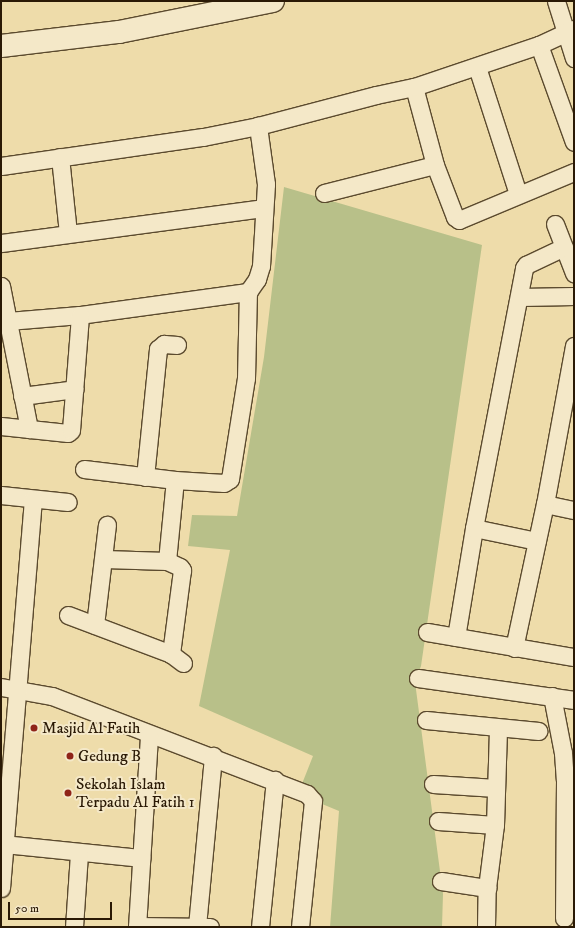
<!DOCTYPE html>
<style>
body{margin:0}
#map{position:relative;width:575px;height:928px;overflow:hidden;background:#eedcaa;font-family:"IM FELL DW Pica",serif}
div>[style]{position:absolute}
.green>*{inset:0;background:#b8c089}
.roads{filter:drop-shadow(1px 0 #5b4a2e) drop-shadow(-1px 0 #5b4a2e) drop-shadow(0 1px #5b4a2e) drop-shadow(0 -1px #5b4a2e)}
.street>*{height:17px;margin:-8.5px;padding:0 8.5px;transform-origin:8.5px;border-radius:8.5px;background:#f4e8c8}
.secondary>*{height:22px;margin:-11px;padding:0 11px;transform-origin:11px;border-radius:11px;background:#f4e8c8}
.dots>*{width:11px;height:11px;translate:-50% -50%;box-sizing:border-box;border:2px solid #f4e8c8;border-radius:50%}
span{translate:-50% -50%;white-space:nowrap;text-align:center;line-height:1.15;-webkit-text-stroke:4px #f4e8c8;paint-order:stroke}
.poi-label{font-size:16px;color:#2a1905}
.left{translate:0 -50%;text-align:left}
.frame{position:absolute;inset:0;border:2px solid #2a1905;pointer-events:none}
.scale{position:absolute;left:8px;top:902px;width:104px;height:18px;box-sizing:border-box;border:2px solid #2a1905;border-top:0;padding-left:5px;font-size:12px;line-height:14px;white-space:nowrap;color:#2a1905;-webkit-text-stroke:3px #f4e8c8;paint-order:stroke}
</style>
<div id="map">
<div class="green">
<i style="clip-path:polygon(284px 187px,482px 245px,421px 666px,415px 682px,443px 894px,442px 927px,330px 927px,339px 811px,298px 794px,313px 756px,199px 706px,230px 550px,188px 546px,192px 515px,237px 516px,264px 357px)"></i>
</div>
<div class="roads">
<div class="street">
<i style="left:556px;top:1px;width:60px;rotate:72.5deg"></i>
<i style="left:539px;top:45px;width:103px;rotate:70.2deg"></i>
<i style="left:477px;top:67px;width:133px;rotate:72.1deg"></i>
<i style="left:414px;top:87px;width:81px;rotate:74.9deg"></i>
<i style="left:435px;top:165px;width:56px;rotate:69deg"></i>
<i style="left:455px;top:217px;width:5px;rotate:37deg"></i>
<i style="left:459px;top:220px;width:125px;rotate:-22.7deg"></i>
<i style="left:60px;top:157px;width:76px;rotate:84deg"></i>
<i style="left:1px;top:166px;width:204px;rotate:-8.2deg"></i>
<i style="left:203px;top:137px;width:56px;rotate:-11.3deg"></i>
<i style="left:258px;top:126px;width:122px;rotate:-14.7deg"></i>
<i style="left:376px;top:95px;width:39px;rotate:-12deg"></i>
<i style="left:414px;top:87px;width:132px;rotate:-18.6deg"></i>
<i style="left:539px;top:45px;width:38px;rotate:-25deg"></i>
<i style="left:324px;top:193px;width:114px;rotate:-14.2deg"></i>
<i style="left:555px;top:224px;width:53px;rotate:68.8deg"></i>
<i style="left:1px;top:243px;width:265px;rotate:-7.6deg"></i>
<i style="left:1px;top:286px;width:146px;rotate:78.9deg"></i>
<i style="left:520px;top:297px;width:54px;rotate:-1.1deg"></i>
<i style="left:8px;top:321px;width:72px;rotate:-4.8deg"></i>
<i style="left:80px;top:315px;width:170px;rotate:-7.8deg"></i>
<i style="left:22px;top:396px;width:53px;rotate:-7.5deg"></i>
<i style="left:1px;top:426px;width:67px;rotate:6deg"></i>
<i style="left:68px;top:433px;width:4px;rotate:-45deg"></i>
<i style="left:71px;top:430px;width:115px;rotate:-85.5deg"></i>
<i style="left:84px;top:469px;width:92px;rotate:6.9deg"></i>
<i style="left:175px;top:480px;width:49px;rotate:3.5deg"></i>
<i style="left:224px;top:483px;width:7px;rotate:-34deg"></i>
<i style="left:230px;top:479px;width:102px;rotate:-81deg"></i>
<i style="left:246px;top:378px;width:86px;rotate:-88.7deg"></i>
<i style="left:248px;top:292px;width:16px;rotate:-55deg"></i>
<i style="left:257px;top:279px;width:14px;rotate:-73deg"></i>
<i style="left:261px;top:266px;width:82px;rotate:-86.5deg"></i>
<i style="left:266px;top:184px;width:59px;rotate:-97.9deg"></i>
<i style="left:145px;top:477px;width:129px;rotate:-84.2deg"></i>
<i style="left:158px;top:349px;width:8px;rotate:-40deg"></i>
<i style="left:164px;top:344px;width:13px;rotate:4deg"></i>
<i style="left:1px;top:495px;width:67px;rotate:6deg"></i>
<i style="left:545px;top:504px;width:30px;rotate:12deg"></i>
<i style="left:474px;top:528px;width:64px;rotate:11.7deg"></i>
<i style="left:104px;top:559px;width:63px;rotate:1.8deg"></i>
<i style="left:167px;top:561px;width:14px;rotate:25deg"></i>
<i style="left:180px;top:567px;width:4px;rotate:56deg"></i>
<i style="left:182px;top:570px;width:85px;rotate:97.5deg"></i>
<i style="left:167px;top:561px;width:81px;rotate:-84.4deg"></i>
<i style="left:68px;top:615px;width:110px;rotate:20.7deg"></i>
<i style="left:171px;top:654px;width:15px;rotate:37deg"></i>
<i style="left:95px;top:625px;width:101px;rotate:-83.2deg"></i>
<i style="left:427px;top:632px;width:149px;rotate:9.7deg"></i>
<i style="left:456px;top:637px;width:110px;rotate:-80.6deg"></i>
<i style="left:474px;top:528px;width:265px;rotate:-79.1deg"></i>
<i style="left:524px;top:268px;width:4px;rotate:-56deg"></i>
<i style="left:526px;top:265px;width:42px;rotate:-25.3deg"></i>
<i style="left:514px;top:648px;width:147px;rotate:-77.9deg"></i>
<i style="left:545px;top:504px;width:161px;rotate:-79.6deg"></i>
<i style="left:418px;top:678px;width:158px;rotate:8deg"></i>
<i style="left:1px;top:687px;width:52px;rotate:10deg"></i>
<i style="left:52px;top:696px;width:273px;rotate:21deg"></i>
<i style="left:307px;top:794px;width:9px;rotate:49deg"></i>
<i style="left:313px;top:801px;width:127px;rotate:95.9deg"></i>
<i style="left:552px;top:696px;width:58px;rotate:79.1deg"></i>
<i style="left:563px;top:753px;width:27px;rotate:86deg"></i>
<i style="left:565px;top:780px;width:138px;rotate:90.4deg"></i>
<i style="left:426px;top:720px;width:113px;rotate:5.6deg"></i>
<i style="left:433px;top:784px;width:63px;rotate:3.6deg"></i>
<i style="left:438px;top:821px;width:57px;rotate:4deg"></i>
<i style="left:3px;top:844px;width:139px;rotate:5.8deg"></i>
<i style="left:441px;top:881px;width:47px;rotate:8.7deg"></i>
<i style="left:1px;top:888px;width:390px;rotate:-85.3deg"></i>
<i style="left:137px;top:926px;width:73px;rotate:0.8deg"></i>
<i style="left:197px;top:926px;width:171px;rotate:-84.6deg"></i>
<i style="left:74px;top:927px;width:74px;rotate:-86.1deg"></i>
<i style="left:137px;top:927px;width:193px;rotate:-86.4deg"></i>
<i style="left:260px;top:927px;width:148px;rotate:-84.2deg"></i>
<i style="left:486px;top:927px;width:39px;rotate:-89deg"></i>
<i style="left:487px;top:888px;width:64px;rotate:-82.8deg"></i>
<i style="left:495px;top:825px;width:97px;rotate:-88.2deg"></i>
</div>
<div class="secondary">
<i style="left:1px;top:46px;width:119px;rotate:-6.8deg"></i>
<i style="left:119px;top:32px;width:157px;rotate:-11.4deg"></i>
</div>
</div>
<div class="dots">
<i style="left:34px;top:728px;background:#8f2418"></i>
<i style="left:70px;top:756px;background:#8f2418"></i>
<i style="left:68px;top:793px;background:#8f2418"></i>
</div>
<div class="poi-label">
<span class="left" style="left:42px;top:728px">Masjid Al Fatih</span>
<span class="left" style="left:78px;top:756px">Gedung B</span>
<span class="left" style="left:76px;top:793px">Sekolah Islam<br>Terpadu Al Fatih 1</span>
</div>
<div class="frame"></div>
<div class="scale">50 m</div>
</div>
